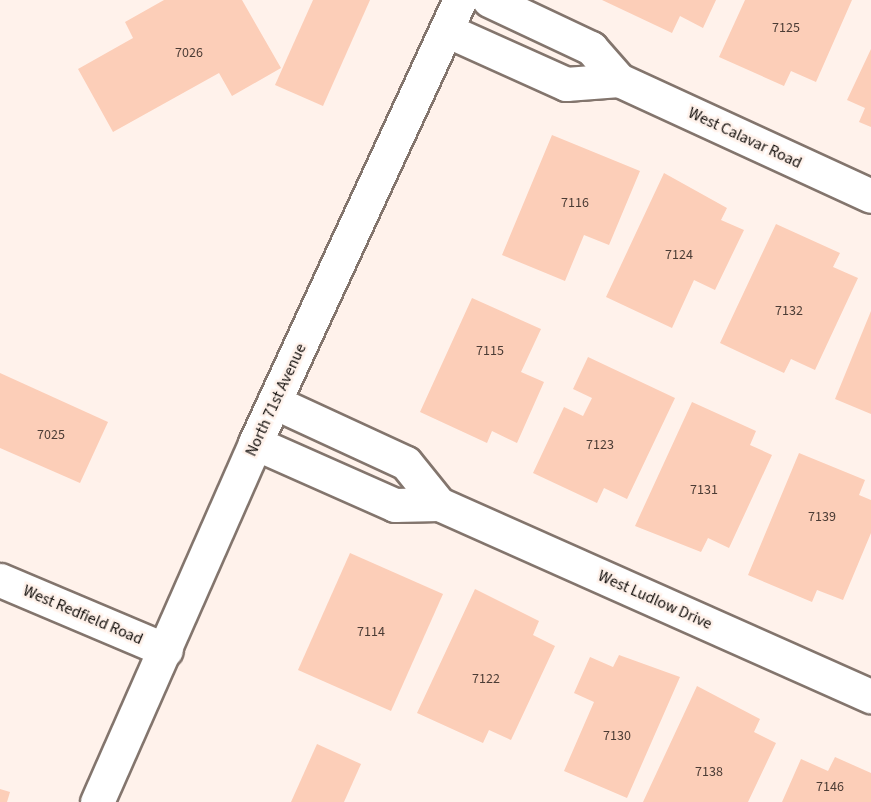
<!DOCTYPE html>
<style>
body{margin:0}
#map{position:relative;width:871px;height:802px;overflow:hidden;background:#fff2eb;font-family:"Source Sans 3",sans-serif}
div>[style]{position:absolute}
.building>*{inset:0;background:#fcceb8}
.roads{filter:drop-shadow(2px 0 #83756d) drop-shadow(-2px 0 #83756d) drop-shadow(0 2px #83756d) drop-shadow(0 -2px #83756d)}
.minor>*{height:33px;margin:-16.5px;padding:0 16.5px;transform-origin:16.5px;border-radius:16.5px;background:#fff}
.tertiary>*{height:33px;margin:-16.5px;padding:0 16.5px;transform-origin:16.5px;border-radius:16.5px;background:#fff}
span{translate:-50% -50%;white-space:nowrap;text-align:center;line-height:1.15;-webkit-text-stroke:5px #fff2eb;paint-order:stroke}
.number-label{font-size:14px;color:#4b3c35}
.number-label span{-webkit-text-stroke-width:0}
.street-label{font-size:16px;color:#100c09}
</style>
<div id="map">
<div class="building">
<i style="clip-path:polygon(164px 0,242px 0,281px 68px,232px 96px,219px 73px,113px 132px,78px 69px,133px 38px,125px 22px)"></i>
<i style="clip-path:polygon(313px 0,370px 0,323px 106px,275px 85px)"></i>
<i style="clip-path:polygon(602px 0,716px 0,703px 28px,680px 16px,672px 33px)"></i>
<i style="clip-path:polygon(745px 0,852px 0,816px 82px,791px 71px,784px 86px,719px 57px)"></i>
<i style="clip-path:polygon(871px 49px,871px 127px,859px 122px,865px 108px,847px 100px)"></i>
<i style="clip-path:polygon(552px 135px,640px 171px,609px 245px,584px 235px,565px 281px,502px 255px)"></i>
<i style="clip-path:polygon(664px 173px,727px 208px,721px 220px,744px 230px,715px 290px,694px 280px,672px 328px,606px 297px)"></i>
<i style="clip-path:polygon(776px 224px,840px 253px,833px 267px,858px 278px,815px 370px,791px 359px,784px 373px,720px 343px)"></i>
<i style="clip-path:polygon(472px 298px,541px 329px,521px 372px,544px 382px,517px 443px,492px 431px,487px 443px,420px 412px)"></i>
<i style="clip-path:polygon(871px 311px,871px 414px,835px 399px)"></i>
<i style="clip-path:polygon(588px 357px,675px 398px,627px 499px,604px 488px,597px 503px,533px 473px,564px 407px,583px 416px,592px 398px,573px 389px)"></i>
<i style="clip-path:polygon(0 373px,108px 422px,80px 483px,0 448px)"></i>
<i style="clip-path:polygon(692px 402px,756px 431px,750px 445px,772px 455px,729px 548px,708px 538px,701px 552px,635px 526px)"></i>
<i style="clip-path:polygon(799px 453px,865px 480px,859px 495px,871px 500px,871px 533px,843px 600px,817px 590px,812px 602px,748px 575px)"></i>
<i style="clip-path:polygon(350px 553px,443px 594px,391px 711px,298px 670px)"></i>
<i style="clip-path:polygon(475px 589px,539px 621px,533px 635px,555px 646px,511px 740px,489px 730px,483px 743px,417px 713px)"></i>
<i style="clip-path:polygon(619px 655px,680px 677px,627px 798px,564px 771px,594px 702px,574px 693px,590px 657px,613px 667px)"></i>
<i style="clip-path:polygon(697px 686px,760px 719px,754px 732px,776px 743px,748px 802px,643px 802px)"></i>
<i style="clip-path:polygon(317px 744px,361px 764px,344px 802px,291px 802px)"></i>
<i style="clip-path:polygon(835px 757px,871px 773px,871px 802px,782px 802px,801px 759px,828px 771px)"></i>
<i style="clip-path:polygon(0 789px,10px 792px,7px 802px,0 802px)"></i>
</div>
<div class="roads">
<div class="minor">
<i style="left:489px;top:0;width:113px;rotate:25.2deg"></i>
<i style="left:591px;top:48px;width:43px;rotate:48.8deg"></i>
<i style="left:619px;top:80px;width:277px;rotate:24.7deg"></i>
<i style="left:446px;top:30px;width:132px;rotate:24.2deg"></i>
<i style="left:566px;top:84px;width:53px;rotate:-4.3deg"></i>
<i style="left:274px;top:402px;width:145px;rotate:24.8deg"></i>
<i style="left:406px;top:463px;width:53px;rotate:51.2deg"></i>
<i style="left:255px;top:443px;width:153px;rotate:23.9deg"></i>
<i style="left:395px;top:505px;width:44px;rotate:-1.3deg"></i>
<i style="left:439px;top:504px;width:473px;rotate:24deg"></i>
<i style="left:0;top:580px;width:180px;rotate:22.9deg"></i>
</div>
<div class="tertiary">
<i style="left:97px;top:802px;width:392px;rotate:-66.2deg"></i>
<i style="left:255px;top:443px;width:488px;rotate:-65.2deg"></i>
</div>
</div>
<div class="number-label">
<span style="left:786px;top:28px">7125</span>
<span style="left:189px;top:53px">7026</span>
<span style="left:575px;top:203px">7116</span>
<span style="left:679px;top:255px">7124</span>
<span style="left:789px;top:311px">7132</span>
<span style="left:490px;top:351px">7115</span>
<span style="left:51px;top:435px">7025</span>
<span style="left:600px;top:445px">7123</span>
<span style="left:704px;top:490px">7131</span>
<span style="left:822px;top:517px">7139</span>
<span style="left:371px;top:632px">7114</span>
<span style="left:486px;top:679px">7122</span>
<span style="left:617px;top:736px">7130</span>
<span style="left:709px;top:772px">7138</span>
<span style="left:830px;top:787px">7146</span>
</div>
<div class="street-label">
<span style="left:745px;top:138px;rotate:25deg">West Calavar Road</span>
<span style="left:276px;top:400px;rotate:-65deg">North 71st Avenue</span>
<span style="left:655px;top:600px;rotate:24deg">West Ludlow Drive</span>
<span style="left:83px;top:615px;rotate:23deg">West Redfield Road</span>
</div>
</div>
